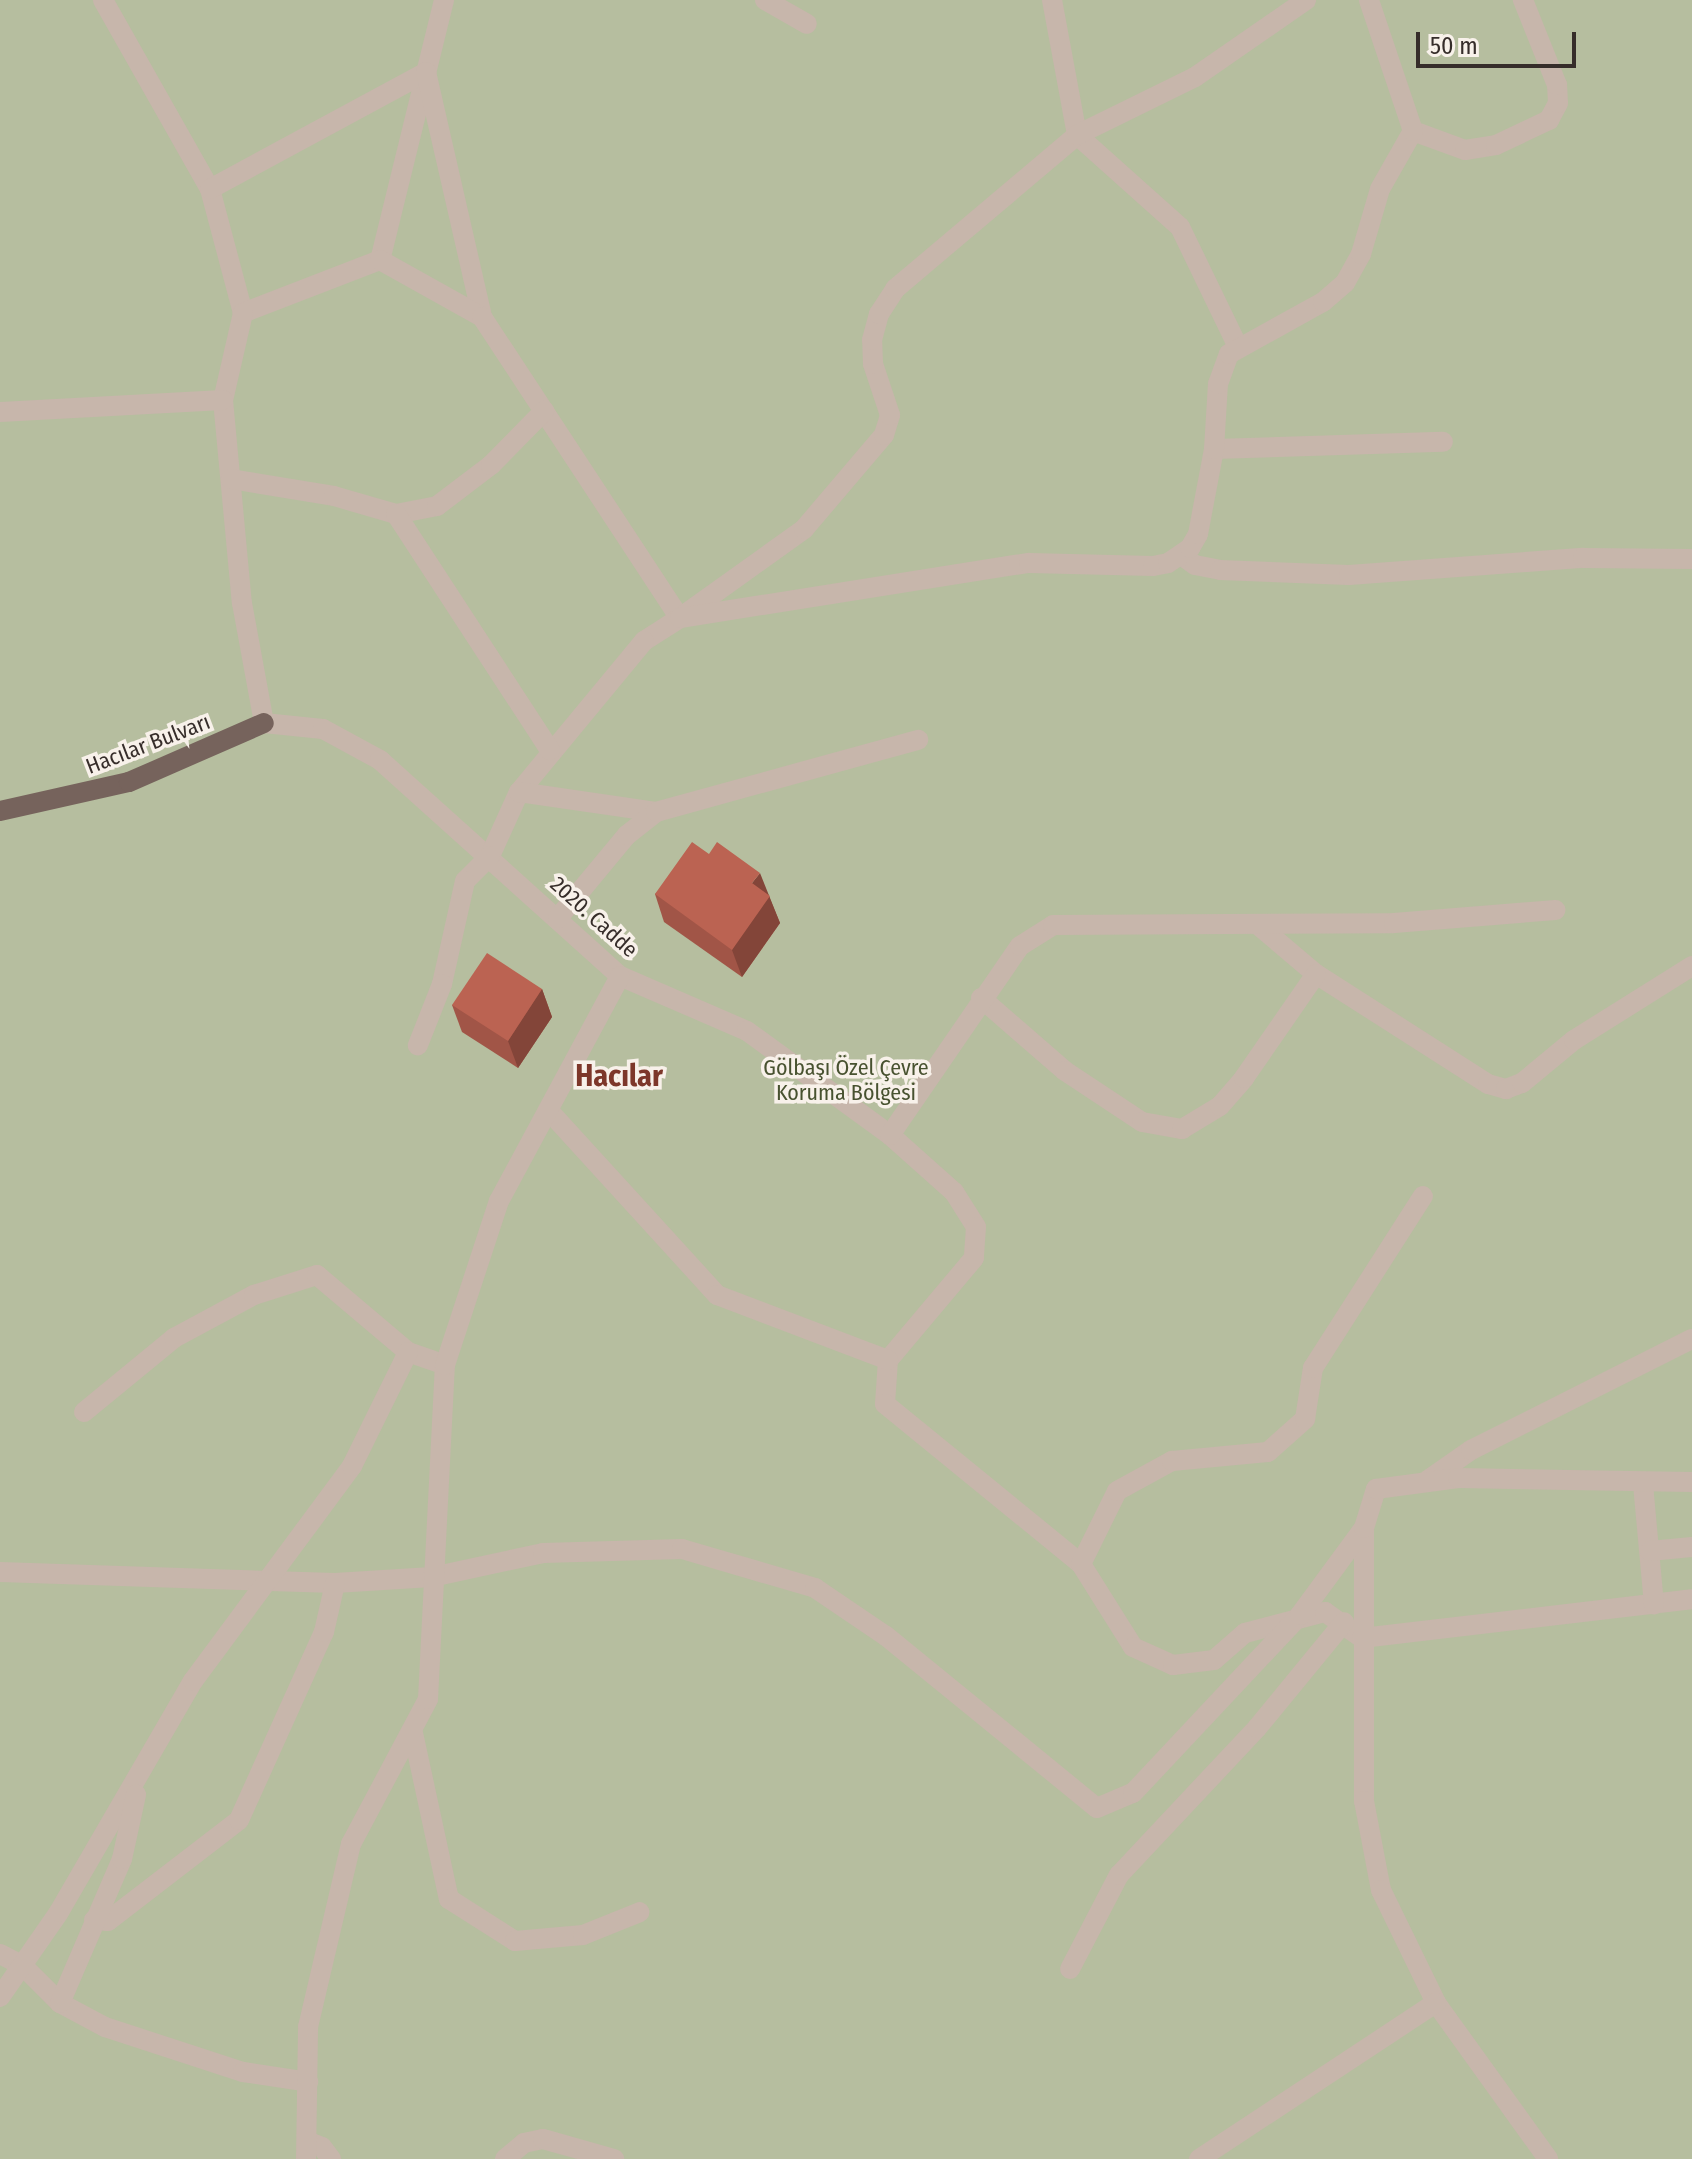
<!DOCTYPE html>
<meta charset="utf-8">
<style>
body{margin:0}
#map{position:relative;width:1692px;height:2159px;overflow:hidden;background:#f0e6de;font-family:"Fira Sans Condensed",sans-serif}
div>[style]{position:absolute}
.green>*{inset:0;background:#b6be9f}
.minor>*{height:20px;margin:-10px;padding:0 10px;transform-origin:10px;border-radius:10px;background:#c7b6ab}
.major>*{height:20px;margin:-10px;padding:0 10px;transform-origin:10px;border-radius:10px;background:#76635c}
.wall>*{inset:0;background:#a15547}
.shaded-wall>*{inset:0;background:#834539}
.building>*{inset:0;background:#bb6352}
span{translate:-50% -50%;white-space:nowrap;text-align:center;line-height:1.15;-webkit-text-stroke:7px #f8f1ea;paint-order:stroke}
.street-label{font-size:22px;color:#362d2a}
.park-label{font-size:22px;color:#485230}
.district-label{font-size:30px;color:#7d372a;font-weight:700}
.scale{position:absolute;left:1416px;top:32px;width:160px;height:36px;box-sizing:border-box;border:4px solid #362d2a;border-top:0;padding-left:10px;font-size:24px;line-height:28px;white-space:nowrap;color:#362d2a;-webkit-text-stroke:6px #f8f1ea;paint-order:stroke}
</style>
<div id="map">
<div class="green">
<i style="clip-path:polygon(0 0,1692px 0,1692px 2159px,0 2159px)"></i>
</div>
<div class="minor">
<i style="left:103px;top:0;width:217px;rotate:60.5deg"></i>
<i style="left:210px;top:189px;width:128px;rotate:75.1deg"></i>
<i style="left:444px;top:0;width:268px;rotate:103.8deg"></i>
<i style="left:380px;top:260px;width:147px;rotate:158.9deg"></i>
<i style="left:243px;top:313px;width:89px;rotate:102.9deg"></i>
<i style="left:223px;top:400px;width:204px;rotate:84.7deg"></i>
<i style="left:242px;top:603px;width:122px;rotate:79.6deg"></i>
<i style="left:264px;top:723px;width:59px;rotate:5.8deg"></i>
<i style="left:323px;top:729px;width:65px;rotate:28.5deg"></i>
<i style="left:380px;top:760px;width:323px;rotate:42deg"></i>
<i style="left:620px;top:976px;width:138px;rotate:23.4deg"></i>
<i style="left:747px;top:1031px;width:177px;rotate:36deg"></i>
<i style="left:890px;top:1135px;width:86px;rotate:41.7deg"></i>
<i style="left:954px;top:1192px;width:41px;rotate:57.8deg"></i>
<i style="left:976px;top:1227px;width:31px;rotate:94deg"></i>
<i style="left:974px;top:1258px;width:133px;rotate:130.1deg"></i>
<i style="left:888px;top:1360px;width:44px;rotate:93.9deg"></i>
<i style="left:885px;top:1404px;width:253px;rotate:39.2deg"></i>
<i style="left:1081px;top:1564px;width:98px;rotate:57.9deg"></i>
<i style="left:1133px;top:1647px;width:44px;rotate:24.2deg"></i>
<i style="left:1173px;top:1665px;width:41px;rotate:-7deg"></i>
<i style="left:1214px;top:1660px;width:41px;rotate:-41.1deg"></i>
<i style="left:1245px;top:1633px;width:83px;rotate:-14.7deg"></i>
<i style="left:1325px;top:1612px;width:45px;rotate:35.1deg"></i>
<i style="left:1362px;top:1638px;width:332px;rotate:-6.7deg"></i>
<i style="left:765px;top:0;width:48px;rotate:29.7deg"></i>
<i style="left:1052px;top:0;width:137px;rotate:79.5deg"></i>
<i style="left:1077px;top:135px;width:138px;rotate:41.8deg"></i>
<i style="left:1180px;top:227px;width:131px;rotate:64.2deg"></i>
<i style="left:1413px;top:131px;width:55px;rotate:20.1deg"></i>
<i style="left:1465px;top:150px;width:31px;rotate:-9deg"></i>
<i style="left:1496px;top:145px;width:59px;rotate:-25.3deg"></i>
<i style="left:1549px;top:120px;width:19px;rotate:-62deg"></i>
<i style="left:1558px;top:103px;width:18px;rotate:-93deg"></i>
<i style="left:1557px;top:85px;width:92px;rotate:-111.8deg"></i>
<i style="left:210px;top:189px;width:246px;rotate:-28.4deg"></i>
<i style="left:426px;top:72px;width:251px;rotate:77.1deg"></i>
<i style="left:380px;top:260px;width:117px;rotate:29.2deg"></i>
<i style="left:482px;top:317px;width:360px;rotate:56.7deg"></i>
<i style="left:680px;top:618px;width:43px;rotate:147.4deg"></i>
<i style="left:644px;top:641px;width:196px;rotate:129.6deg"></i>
<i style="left:519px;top:792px;width:70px;rotate:114.4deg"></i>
<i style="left:490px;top:856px;width:35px;rotate:135deg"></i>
<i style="left:465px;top:881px;width:106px;rotate:102.6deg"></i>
<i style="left:442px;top:984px;width:66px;rotate:111.5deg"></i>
<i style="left:0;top:412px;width:223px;rotate:-3.1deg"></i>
<i style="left:1214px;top:449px;width:229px;rotate:-1.8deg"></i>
<i style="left:231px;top:479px;width:104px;rotate:9.4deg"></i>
<i style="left:334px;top:496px;width:65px;rotate:16.2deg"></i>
<i style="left:396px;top:514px;width:42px;rotate:-11deg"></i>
<i style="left:437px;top:506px;width:68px;rotate:-37.2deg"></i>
<i style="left:491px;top:465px;width:76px;rotate:-45.5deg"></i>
<i style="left:396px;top:514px;width:282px;rotate:56.9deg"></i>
<i style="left:1181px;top:555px;width:17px;rotate:36deg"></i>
<i style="left:1195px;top:565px;width:25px;rotate:11deg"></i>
<i style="left:1220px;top:570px;width:129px;rotate:2.2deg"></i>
<i style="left:1349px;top:575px;width:235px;rotate:-4.2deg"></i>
<i style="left:1583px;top:558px;width:109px;rotate:0.5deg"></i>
<i style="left:684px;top:615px;width:148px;rotate:-35.6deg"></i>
<i style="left:804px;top:529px;width:123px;rotate:-49.6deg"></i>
<i style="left:884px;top:435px;width:21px;rotate:-73deg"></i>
<i style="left:890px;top:415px;width:54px;rotate:-108.4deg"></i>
<i style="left:873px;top:364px;width:24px;rotate:-92deg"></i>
<i style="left:872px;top:340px;width:27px;rotate:-75deg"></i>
<i style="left:879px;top:314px;width:30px;rotate:-57deg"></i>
<i style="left:895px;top:289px;width:238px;rotate:-40.2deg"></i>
<i style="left:1077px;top:135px;width:131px;rotate:-26.2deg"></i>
<i style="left:1195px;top:77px;width:135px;rotate:-34.7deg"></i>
<i style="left:680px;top:618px;width:353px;rotate:-9deg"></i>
<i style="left:1029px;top:563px;width:124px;rotate:1.4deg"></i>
<i style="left:1153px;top:566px;width:15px;rotate:-11deg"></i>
<i style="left:1168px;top:563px;width:27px;rotate:-34deg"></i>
<i style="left:1190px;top:548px;width:16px;rotate:-60deg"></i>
<i style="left:1198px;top:534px;width:86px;rotate:-79.3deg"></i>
<i style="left:1214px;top:449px;width:65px;rotate:-86.5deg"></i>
<i style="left:1218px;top:384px;width:32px;rotate:-70deg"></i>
<i style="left:1229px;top:354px;width:107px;rotate:-29deg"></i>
<i style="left:1323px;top:302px;width:29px;rotate:-41deg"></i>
<i style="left:1345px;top:283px;width:33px;rotate:-61deg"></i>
<i style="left:1361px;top:254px;width:68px;rotate:-73.7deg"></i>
<i style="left:1380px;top:189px;width:67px;rotate:-60.4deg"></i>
<i style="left:1413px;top:131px;width:138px;rotate:-108.6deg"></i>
<i style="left:519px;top:792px;width:138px;rotate:8.3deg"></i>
<i style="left:558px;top:918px;width:108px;rotate:-50.3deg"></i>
<i style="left:627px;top:835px;width:37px;rotate:-38deg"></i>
<i style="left:656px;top:812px;width:272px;rotate:-15.4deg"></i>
<i style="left:1257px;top:924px;width:77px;rotate:40.3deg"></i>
<i style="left:1316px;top:974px;width:204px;rotate:32.6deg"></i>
<i style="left:1488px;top:1084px;width:19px;rotate:16deg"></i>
<i style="left:1506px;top:1089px;width:17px;rotate:-21deg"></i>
<i style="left:1522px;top:1083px;width:67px;rotate:-39.6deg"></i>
<i style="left:1574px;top:1040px;width:139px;rotate:-32.1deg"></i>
<i style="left:981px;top:998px;width:111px;rotate:41deg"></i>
<i style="left:1065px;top:1071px;width:92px;rotate:33.5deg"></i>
<i style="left:1142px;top:1122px;width:41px;rotate:9.9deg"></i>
<i style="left:1182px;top:1129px;width:44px;rotate:-31.2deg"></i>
<i style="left:1220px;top:1106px;width:37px;rotate:-49deg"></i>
<i style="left:1244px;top:1078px;width:126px;rotate:-55.3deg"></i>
<i style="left:550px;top:1112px;width:248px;rotate:47.6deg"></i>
<i style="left:717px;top:1295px;width:183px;rotate:20.8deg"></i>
<i style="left:890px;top:1135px;width:229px;rotate:-55.5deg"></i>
<i style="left:1020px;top:946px;width:39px;rotate:-32deg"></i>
<i style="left:1053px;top:925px;width:341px;rotate:-0.3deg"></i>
<i style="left:1394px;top:923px;width:162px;rotate:-4.6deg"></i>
<i style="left:84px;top:1412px;width:117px;rotate:-39.4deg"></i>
<i style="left:174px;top:1338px;width:91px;rotate:-28.3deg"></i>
<i style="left:254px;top:1295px;width:66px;rotate:-17.6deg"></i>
<i style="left:317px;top:1275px;width:119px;rotate:40.2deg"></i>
<i style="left:408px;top:1352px;width:39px;rotate:19deg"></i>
<i style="left:1428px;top:1480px;width:52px;rotate:-34.9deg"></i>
<i style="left:1471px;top:1450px;width:247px;rotate:-26.7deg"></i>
<i style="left:1643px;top:1484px;width:121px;rotate:84.8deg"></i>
<i style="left:1364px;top:1529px;width:272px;rotate:90deg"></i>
<i style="left:1364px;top:1801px;width:91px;rotate:79.2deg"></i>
<i style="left:1381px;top:1890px;width:126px;rotate:64deg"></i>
<i style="left:1436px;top:2003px;width:192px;rotate:54.3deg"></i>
<i style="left:1650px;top:1551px;width:42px;rotate:-5.4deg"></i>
<i style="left:1081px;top:1564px;width:81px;rotate:-63.7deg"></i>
<i style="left:1117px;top:1491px;width:63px;rotate:-28.6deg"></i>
<i style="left:1172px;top:1461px;width:96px;rotate:-5.4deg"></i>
<i style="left:1268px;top:1452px;width:50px;rotate:-41.7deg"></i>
<i style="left:1305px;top:1419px;width:52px;rotate:-81.1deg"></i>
<i style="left:1313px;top:1368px;width:204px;rotate:-57.4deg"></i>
<i style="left:0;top:1572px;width:335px;rotate:1.9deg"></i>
<i style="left:335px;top:1583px;width:97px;rotate:-3.5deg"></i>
<i style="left:432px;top:1577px;width:114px;rotate:-12.2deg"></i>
<i style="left:543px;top:1553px;width:139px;rotate:-1.6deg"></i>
<i style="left:682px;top:1549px;width:139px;rotate:16.3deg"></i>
<i style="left:815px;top:1588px;width:86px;rotate:34.1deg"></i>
<i style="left:886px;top:1636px;width:272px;rotate:39.2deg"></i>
<i style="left:1097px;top:1808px;width:39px;rotate:-23deg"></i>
<i style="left:1133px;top:1793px;width:244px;rotate:-46.8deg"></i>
<i style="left:1300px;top:1615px;width:108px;rotate:-53.7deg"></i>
<i style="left:1364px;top:1528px;width:41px;rotate:-72.9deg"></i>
<i style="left:1376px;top:1489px;width:83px;rotate:-7.6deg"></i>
<i style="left:1458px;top:1478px;width:234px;rotate:1deg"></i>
<i style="left:413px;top:1733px;width:170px;rotate:77.8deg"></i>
<i style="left:449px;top:1899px;width:78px;rotate:32.5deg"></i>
<i style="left:515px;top:1941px;width:68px;rotate:-5deg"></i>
<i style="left:583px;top:1935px;width:61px;rotate:-22deg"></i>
<i style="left:94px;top:1920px;width:14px;rotate:4deg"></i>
<i style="left:108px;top:1921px;width:165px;rotate:-37.6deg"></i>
<i style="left:239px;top:1820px;width:206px;rotate:-65.7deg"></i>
<i style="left:324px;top:1632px;width:50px;rotate:-77.3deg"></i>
<i style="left:0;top:1954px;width:25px;rotate:27deg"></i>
<i style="left:22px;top:1965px;width:54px;rotate:45deg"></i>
<i style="left:60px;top:2003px;width:51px;rotate:28.1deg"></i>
<i style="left:105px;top:2027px;width:145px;rotate:18.1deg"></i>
<i style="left:243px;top:2072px;width:66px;rotate:8.7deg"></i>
<i style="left:1070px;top:1969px;width:106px;rotate:-62.5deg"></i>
<i style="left:1119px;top:1875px;width:202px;rotate:-46.8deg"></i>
<i style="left:1257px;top:1728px;width:137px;rotate:-50.6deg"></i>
<i style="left:0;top:1997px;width:103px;rotate:-55.2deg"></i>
<i style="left:59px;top:1912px;width:267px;rotate:-59.9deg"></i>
<i style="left:193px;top:1681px;width:267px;rotate:-53.5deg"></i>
<i style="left:352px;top:1466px;width:127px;rotate:-63.8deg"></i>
<i style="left:60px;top:2003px;width:157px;rotate:-66.7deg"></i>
<i style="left:122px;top:1859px;width:66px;rotate:-77.7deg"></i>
<i style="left:307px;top:2141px;width:16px;rotate:22deg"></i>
<i style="left:322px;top:2147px;width:15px;rotate:53deg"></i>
<i style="left:306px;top:2159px;width:132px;rotate:-89.1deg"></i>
<i style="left:308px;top:2027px;width:188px;rotate:-76.8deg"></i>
<i style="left:351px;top:1844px;width:164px;rotate:-62deg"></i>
<i style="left:428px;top:1699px;width:334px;rotate:-87.1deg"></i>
<i style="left:445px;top:1365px;width:173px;rotate:-71.8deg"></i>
<i style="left:499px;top:1201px;width:255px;rotate:-61.7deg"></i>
<i style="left:505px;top:2159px;width:25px;rotate:-40deg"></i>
<i style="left:524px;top:2143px;width:19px;rotate:-12deg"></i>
<i style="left:543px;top:2139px;width:74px;rotate:15.7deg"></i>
<i style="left:1199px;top:2159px;width:284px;rotate:-33.4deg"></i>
</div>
<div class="major">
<i style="left:0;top:811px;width:132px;rotate:-12.7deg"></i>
<i style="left:129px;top:782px;width:147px;rotate:-23.6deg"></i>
</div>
<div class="wall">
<i style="clip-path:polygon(709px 854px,768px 894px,780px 923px,742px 977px,664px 922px,655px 894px)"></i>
<i style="clip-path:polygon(542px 989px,552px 1017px,518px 1068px,462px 1032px,452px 1005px)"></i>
</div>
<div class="shaded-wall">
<i style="clip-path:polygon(760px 873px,780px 923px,742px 977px,732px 950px,752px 883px)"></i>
<i style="clip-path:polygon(542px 989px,552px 1017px,518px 1068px,508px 1041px)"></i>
</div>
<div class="building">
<i style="clip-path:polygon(692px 842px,709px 854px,717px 842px,760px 873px,752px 883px,770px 896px,732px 950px,655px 894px)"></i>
<i style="clip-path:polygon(487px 953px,542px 989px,508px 1041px,452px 1005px)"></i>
</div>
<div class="street-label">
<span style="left:148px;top:744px;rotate:-21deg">Hacılar Bulvarı</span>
<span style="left:594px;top:917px;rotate:42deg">2020. Cadde</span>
</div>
<div class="park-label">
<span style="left:846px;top:1080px">Gölbaşı Özel Çevre<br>Koruma Bölgesi</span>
</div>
<div class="district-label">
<span style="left:619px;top:1076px">Hacılar</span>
</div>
<div class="scale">50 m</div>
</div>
